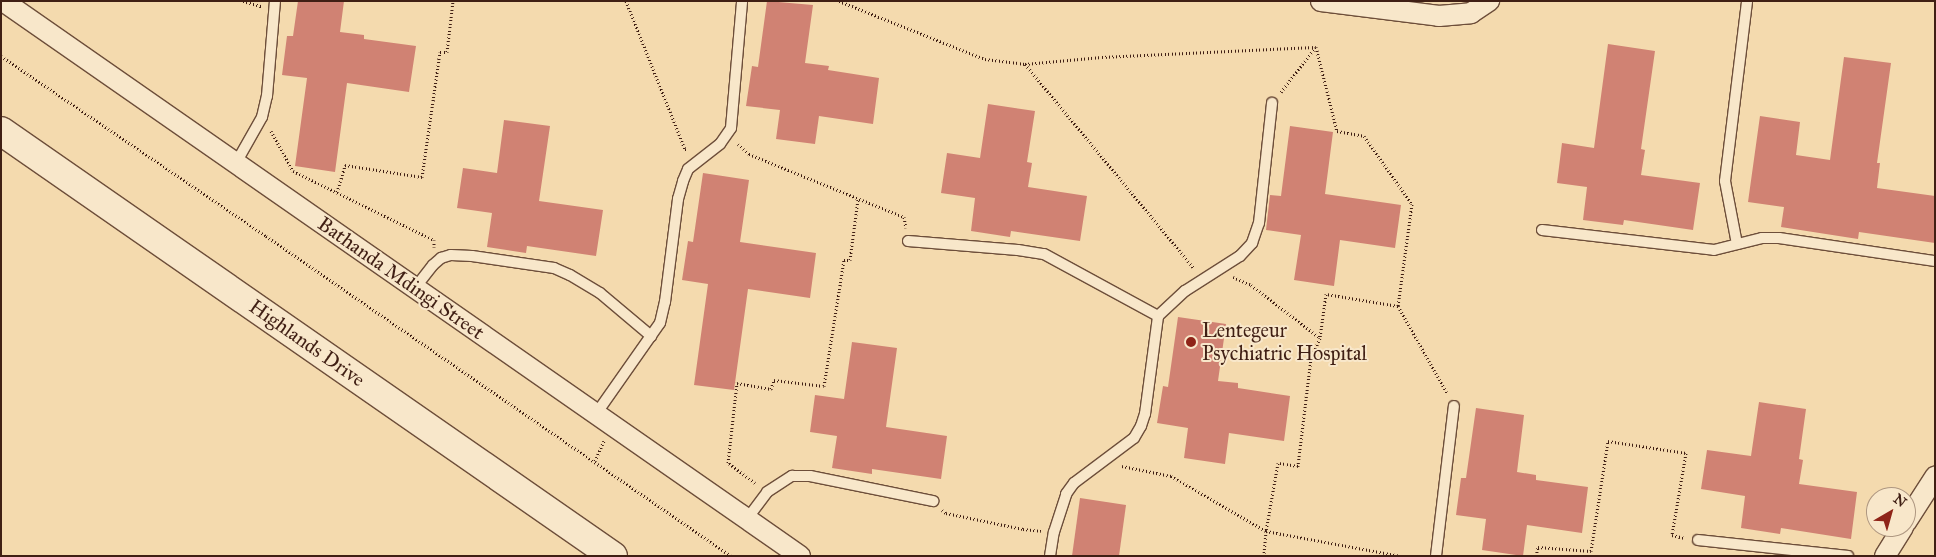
<!DOCTYPE html>
<style>
body{margin:0}
#map{position:relative;width:1936px;height:557px;overflow:hidden;background:#f4daae;font-family:"IM FELL Great Primer",serif}
div>[style]{position:absolute}
.building>*{inset:0;background:#d08273}
.path>*{height:3px;margin-top:-1.5px;transform-origin:0;background:repeating-linear-gradient(90deg,#401f14 0 1px,transparent 0 3.5px)}
.roads{filter:drop-shadow(1px 0 #6d4e3a) drop-shadow(-1px 0 #6d4e3a) drop-shadow(0 1px #6d4e3a) drop-shadow(0 -1px #6d4e3a)}
.service>*{height:10px;margin:-5px;padding:0 5px;transform-origin:5px;border-radius:5px;background:#f8e7ca}
.minor>*{height:20px;margin:-10px;padding:0 10px;transform-origin:10px;border-radius:10px;background:#f8e7ca}
.secondary>*{height:28px;margin:-14px;padding:0 14px;transform-origin:14px;border-radius:14px;background:#f8e7ca}
.dots>*{width:14px;height:14px;translate:-50% -50%;box-sizing:border-box;border:2px solid #f8e7ca;border-radius:50%}
span{translate:-50% -50%;white-space:nowrap;text-align:center;line-height:1.15;-webkit-text-stroke:4px #f8e7ca;paint-order:stroke}
.street-label{font-size:20px;color:#401f14}
.poi-label{font-size:20px;color:#401f14}
.left{translate:0 -50%;text-align:left}
.frame{position:absolute;inset:0;border:2px solid #401f14;pointer-events:none}
.north{position:absolute;left:1866px;top:487px;width:50px;height:50px;box-sizing:border-box;background:#f8e7ca;border:1px solid #ae9781;border-radius:50%;rotate:38deg;font-size:14px;font-weight:700;line-height:20px;text-align:center;color:#401f14}
.north::after{content:'';display:block;margin:auto;width:18px;height:22px;background:#8f2418;clip-path:polygon(50% 0,100% 100%,50% 72%,0 100%)}
</style>
<div id="map">
<div class="building">
<i style="clip-path:polygon(298px 1px,344px 1px,340px 32px,364px 35px,364px 39px,416px 46px,409px 92px,347px 83px,335px 172px,295px 166px,307px 78px,282px 75px,287px 36px,293px 36px)"></i>
<i style="clip-path:polygon(767px 1px,813px 5px,805px 63px,829px 66px,828px 70px,879px 78px,873px 124px,819px 116px,815px 144px,776px 139px,780px 110px,746px 106px,752px 66px,758px 67px)"></i>
<i style="clip-path:polygon(1608px 44px,1655px 51px,1641px 149px,1645px 150px,1641px 175px,1700px 183px,1693px 230px,1624px 220px,1623px 225px,1583px 220px,1587px 187px,1557px 183px,1562px 143px,1594px 148px)"></i>
<i style="clip-path:polygon(1844px 57px,1891px 63px,1877px 163px,1880px 163px,1877px 188px,1935px 196px,1935px 243px,1859px 232px,1858px 239px,1781px 227px,1784px 207px,1748px 202px,1760px 116px,1800px 122px,1796px 155px,1830px 160px)"></i>
<i style="clip-path:polygon(988px 104px,1035px 111px,1027px 162px,1032px 163px,1028px 187px,1087px 196px,1080px 241px,1011px 231px,1010px 237px,971px 231px,975px 198px,941px 193px,947px 153px,980px 158px)"></i>
<i style="clip-path:polygon(504px 120px,550px 126px,539px 201px,603px 210px,596px 256px,527px 246px,526px 253px,487px 247px,492px 213px,457px 208px,463px 168px,497px 173px)"></i>
<i style="clip-path:polygon(1290px 126px,1333px 132px,1325px 194px,1401px 205px,1395px 248px,1340px 240px,1334px 286px,1294px 280px,1301px 235px,1266px 230px,1270px 195px,1281px 196px)"></i>
<i style="clip-path:polygon(703px 173px,749px 180px,740px 242px,816px 253px,810px 298px,748px 289px,734px 390px,694px 385px,708px 284px,682px 280px,688px 241px,693px 242px)"></i>
<i style="clip-path:polygon(1178px 317px,1226px 324px,1218px 381px,1238px 383px,1238px 388px,1290px 396px,1284px 441px,1229px 433px,1225px 464px,1184px 458px,1188px 428px,1157px 423px,1163px 386px,1168px 387px)"></i>
<i style="clip-path:polygon(852px 342px,897px 348px,886px 427px,947px 436px,941px 479px,872px 469px,872px 474px,832px 468px,837px 436px,810px 432px,815px 395px,844px 399px)"></i>
<i style="clip-path:polygon(1759px 402px,1806px 409px,1799px 459px,1803px 460px,1799px 484px,1857px 492px,1851px 539px,1781px 528px,1780px 534px,1741px 528px,1745px 496px,1701px 489px,1707px 450px,1751px 456px)"></i>
<i style="clip-path:polygon(1476px 408px,1524px 415px,1517px 472px,1536px 475px,1536px 480px,1588px 487px,1582px 533px,1527px 525px,1523px 556px,1482px 550px,1486px 519px,1456px 515px,1461px 478px,1466px 478px)"></i>
<i style="clip-path:polygon(1080px 498px,1126px 505px,1119px 556px,1072px 556px)"></i>
</div>
<div class="path">
<i style="left:243px;top:1px;width:19px;rotate:16deg"></i>
<i style="left:626px;top:1px;width:159px;rotate:68.3deg"></i>
<i style="left:685px;top:149px;width:3px;rotate:18deg"></i>
<i style="left:839px;top:1px;width:157px;rotate:21.7deg"></i>
<i style="left:985px;top:59px;width:40px;rotate:7.1deg"></i>
<i style="left:1025px;top:64px;width:265px;rotate:50.4deg"></i>
<i style="left:1316px;top:47px;width:87px;rotate:76deg"></i>
<i style="left:1337px;top:131px;width:27px;rotate:10deg"></i>
<i style="left:1364px;top:136px;width:83px;rotate:54.8deg"></i>
<i style="left:1412px;top:204px;width:103px;rotate:97.8deg"></i>
<i style="left:1398px;top:306px;width:73px;rotate:-170.5deg"></i>
<i style="left:1326px;top:294px;width:44px;rotate:97.8deg"></i>
<i style="left:1px;top:56px;width:320px;rotate:34.2deg"></i>
<i style="left:266px;top:236px;width:564px;rotate:34.53deg"></i>
<i style="left:1025px;top:64px;width:77px;rotate:-5.2deg"></i>
<i style="left:1102px;top:57px;width:214px;rotate:-2.7deg"></i>
<i style="left:1281px;top:92px;width:56px;rotate:-52.3deg"></i>
<i style="left:271px;top:131px;width:46px;rotate:61.2deg"></i>
<i style="left:293px;top:171px;width:157px;rotate:26.1deg"></i>
<i style="left:434px;top:240px;width:7px;rotate:90deg"></i>
<i style="left:738px;top:144px;width:15px;rotate:42deg"></i>
<i style="left:749px;top:154px;width:167px;rotate:22.1deg"></i>
<i style="left:904px;top:217px;width:11px;rotate:80deg"></i>
<i style="left:337px;top:192px;width:28px;rotate:-73deg"></i>
<i style="left:345px;top:165px;width:78px;rotate:8.9deg"></i>
<i style="left:422px;top:177px;width:126px;rotate:-81.8deg"></i>
<i style="left:440px;top:52px;width:7px"></i>
<i style="left:447px;top:52px;width:51px;rotate:-83.3deg"></i>
<i style="left:1233px;top:277px;width:20px;rotate:24deg"></i>
<i style="left:1251px;top:285px;width:87px;rotate:37.5deg"></i>
<i style="left:1320px;top:338px;width:22px;rotate:114deg"></i>
<i style="left:1311px;top:358px;width:109px;rotate:96.9deg"></i>
<i style="left:1298px;top:466px;width:20px;rotate:-171deg"></i>
<i style="left:1278px;top:463px;width:69px;rotate:100deg"></i>
<i style="left:1266px;top:531px;width:25px;rotate:95deg"></i>
<i style="left:1398px;top:306px;width:100px;rotate:60.6deg"></i>
<i style="left:595px;top:461px;width:22px;rotate:-66deg"></i>
<i style="left:1122px;top:466px;width:50px;rotate:11.5deg"></i>
<i style="left:1171px;top:476px;width:110px;rotate:30.1deg"></i>
<i style="left:1266px;top:531px;width:137px;rotate:10.5deg"></i>
<i style="left:755px;top:483px;width:34px;rotate:-143deg"></i>
<i style="left:728px;top:463px;width:81px;rotate:-83.6deg"></i>
<i style="left:737px;top:383px;width:35px;rotate:10deg"></i>
<i style="left:771px;top:389px;width:9px;rotate:-72deg"></i>
<i style="left:774px;top:380px;width:50px;rotate:6.8deg"></i>
<i style="left:824px;top:386px;width:128px;rotate:-81deg"></i>
<i style="left:844px;top:260px;width:6px"></i>
<i style="left:850px;top:260px;width:62px;rotate:-82.5deg"></i>
<i style="left:942px;top:510px;width:5px;rotate:37deg"></i>
<i style="left:946px;top:513px;width:79px;rotate:11.7deg"></i>
<i style="left:1023px;top:529px;width:18px;rotate:6deg"></i>
<i style="left:1536px;top:556px;width:9px;rotate:-77deg"></i>
<i style="left:1538px;top:547px;width:53px;rotate:4.3deg"></i>
<i style="left:1591px;top:551px;width:111px;rotate:-81.2deg"></i>
<i style="left:1608px;top:441px;width:79px;rotate:8.7deg"></i>
<i style="left:1686px;top:453px;width:83px;rotate:99.7deg"></i>
<i style="left:1672px;top:535px;width:13px;rotate:13deg"></i>
</div>
<div class="roads">
<div class="service">
<i style="left:236px;top:163px;width:53px;rotate:-60.5deg"></i>
<i style="left:262px;top:117px;width:22px;rotate:-77deg"></i>
<i style="left:267px;top:96px;width:95px;rotate:-85.2deg"></i>
<i style="left:1542px;top:230px;width:173px;rotate:6.6deg"></i>
<i style="left:1714px;top:250px;width:49px;rotate:-14deg"></i>
<i style="left:1762px;top:238px;width:17px"></i>
<i style="left:1779px;top:238px;width:158px;rotate:8.4deg"></i>
<i style="left:908px;top:241px;width:110px;rotate:4.7deg"></i>
<i style="left:1018px;top:250px;width:26px;rotate:9deg"></i>
<i style="left:1044px;top:254px;width:130px;rotate:28.5deg"></i>
<i style="left:1737px;top:244px;width:64px;rotate:-100.8deg"></i>
<i style="left:1725px;top:181px;width:181px;rotate:-83deg"></i>
<i style="left:415px;top:288px;width:29px;rotate:-52deg"></i>
<i style="left:433px;top:265px;width:11px;rotate:-41deg"></i>
<i style="left:441px;top:258px;width:10px;rotate:-17deg"></i>
<i style="left:451px;top:255px;width:21px;rotate:3deg"></i>
<i style="left:472px;top:256px;width:83px;rotate:8.3deg"></i>
<i style="left:554px;top:268px;width:17px;rotate:24deg"></i>
<i style="left:570px;top:275px;width:35px;rotate:31deg"></i>
<i style="left:600px;top:293px;width:67px;rotate:40.1deg"></i>
<i style="left:596px;top:414px;width:111px;rotate:-54.9deg"></i>
<i style="left:660px;top:323px;width:22px;rotate:-77deg"></i>
<i style="left:665px;top:302px;width:104px;rotate:-82.8deg"></i>
<i style="left:678px;top:199px;width:19px;rotate:-74deg"></i>
<i style="left:683px;top:181px;width:13px;rotate:-67deg"></i>
<i style="left:688px;top:169px;width:41px;rotate:-38deg"></i>
<i style="left:720px;top:144px;width:19px;rotate:-55deg"></i>
<i style="left:731px;top:128px;width:127px;rotate:-85deg"></i>
<i style="left:747px;top:519px;width:34px;rotate:-53deg"></i>
<i style="left:767px;top:492px;width:30px;rotate:-33deg"></i>
<i style="left:792px;top:476px;width:18px"></i>
<i style="left:810px;top:476px;width:126px;rotate:11.5deg"></i>
<i style="left:1698px;top:540px;width:151px;rotate:6.1deg"></i>
<i style="left:1050px;top:556px;width:24px;rotate:-81deg"></i>
<i style="left:1054px;top:532px;width:40px;rotate:-72deg"></i>
<i style="left:1066px;top:494px;width:14px;rotate:-54deg"></i>
<i style="left:1074px;top:483px;width:75px;rotate:-36.9deg"></i>
<i style="left:1134px;top:438px;width:14px;rotate:-60deg"></i>
<i style="left:1141px;top:426px;width:13px;rotate:-72deg"></i>
<i style="left:1145px;top:414px;width:99px;rotate:-82.4deg"></i>
<i style="left:1158px;top:316px;width:37px;rotate:-43deg"></i>
<i style="left:1185px;top:291px;width:65px;rotate:-32.5deg"></i>
<i style="left:1240px;top:256px;width:18px;rotate:-47deg"></i>
<i style="left:1252px;top:243px;width:21px;rotate:-71deg"></i>
<i style="left:1259px;top:223px;width:121px;rotate:-83.8deg"></i>
<i style="left:1436px;top:556px;width:151px;rotate:-83.2deg"></i>
</div>
<div class="minor">
<i style="left:3px;top:1px;width:971px;rotate:34.85deg"></i>
<i style="left:1321px;top:1px;width:119px;rotate:7.2deg"></i>
<i style="left:1439px;top:16px;width:32px;rotate:-5deg"></i>
<i style="left:1471px;top:13px;width:22px;rotate:-34deg"></i>
<i style="left:1906px;top:522px;width:54px;rotate:-57.2deg"></i>
<i style="left:1885px;top:556px;width:34px;rotate:-58deg"></i>
</div>
<div class="secondary">
<i style="left:1px;top:131px;width:745px;rotate:34.78deg"></i>
</div>
</div>
<div class="dots">
<i style="left:1191px;top:342px;background:#8f2418"></i>
</div>
<div class="street-label">
<span style="left:401px;top:278px;rotate:35deg">Bathanda Mdingi Street</span>
<span style="left:307px;top:343px;rotate:35deg">Highlands Drive</span>
</div>
<div class="poi-label">
<span class="left" style="left:1202px;top:342px">Lentegeur<br>Psychiatric Hospital</span>
</div>
<div class="frame"></div>
<div class="north">N</div>
</div>
